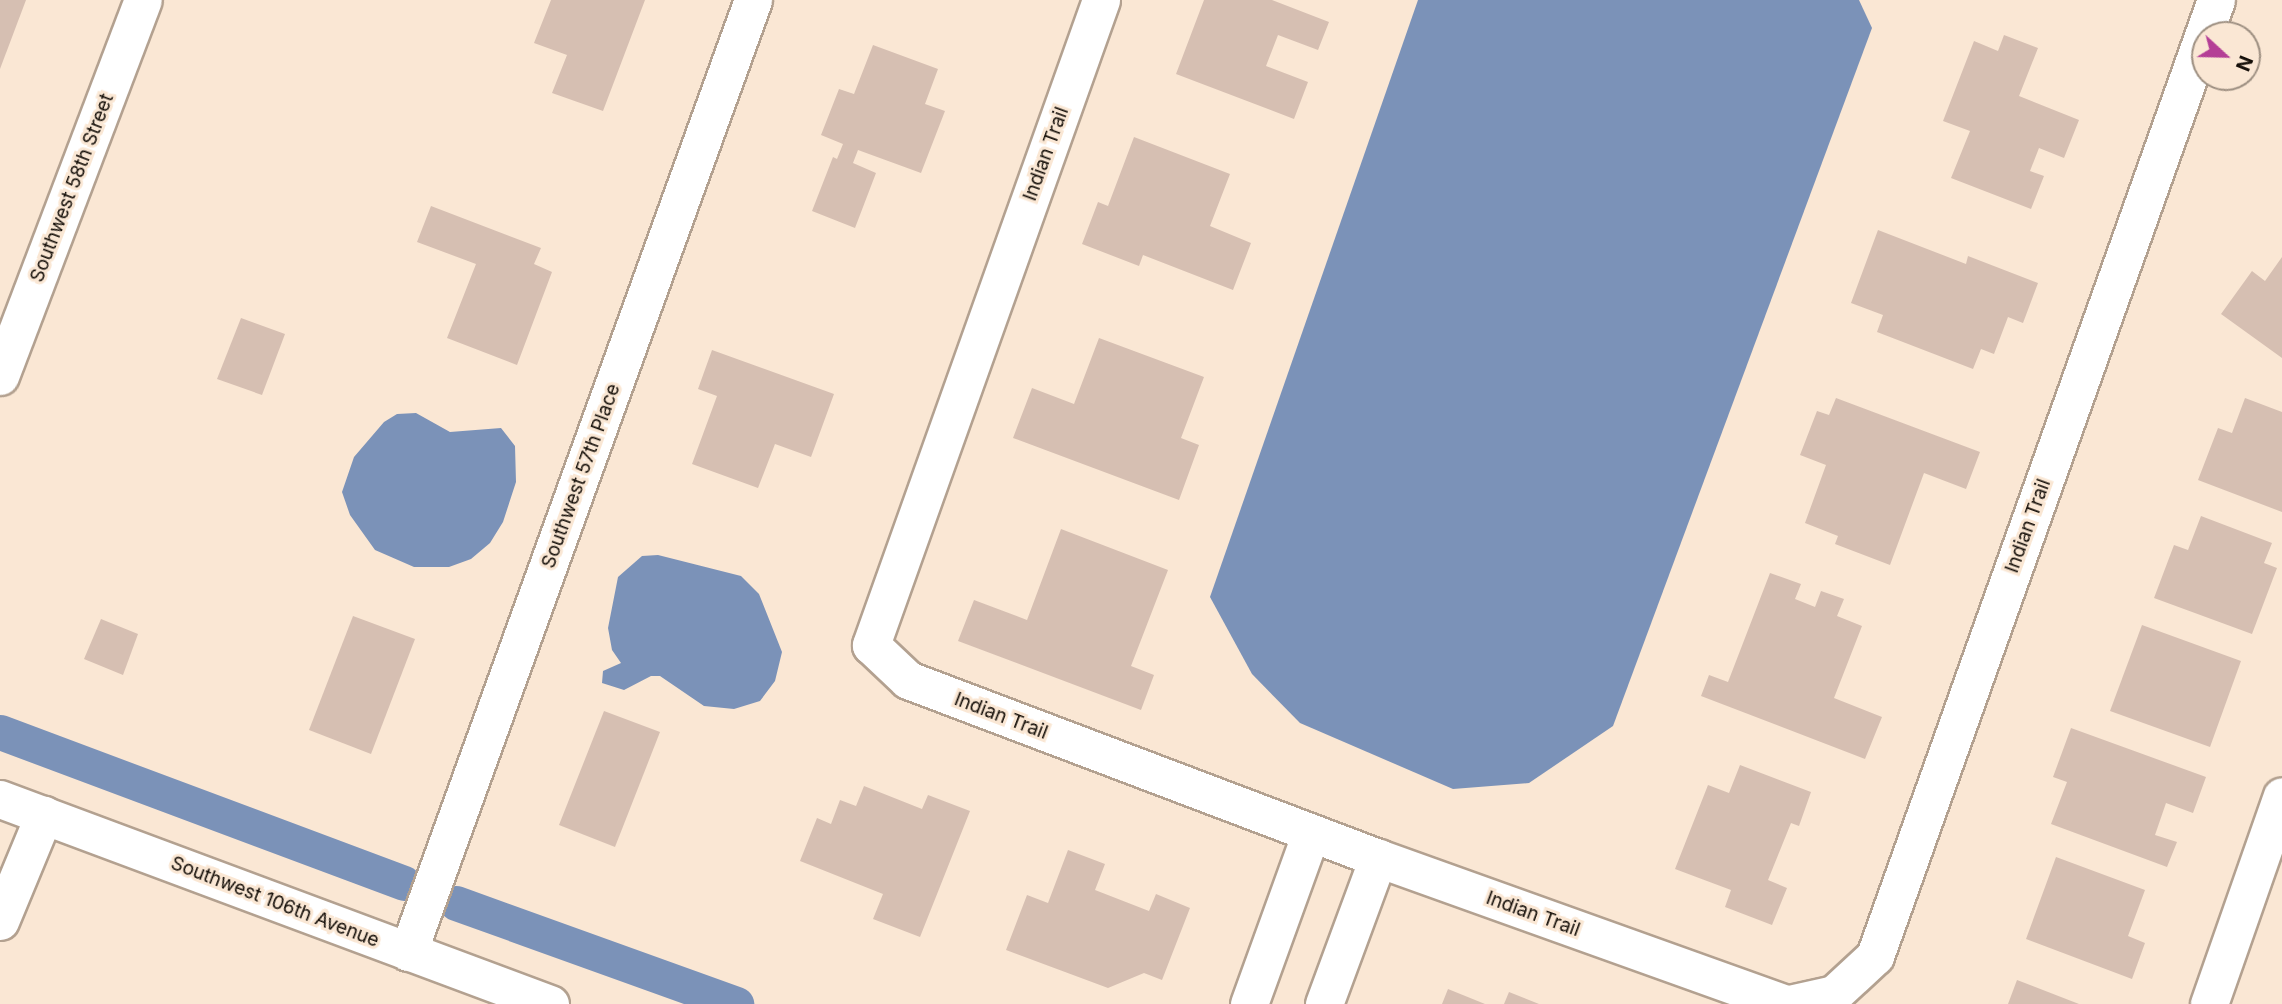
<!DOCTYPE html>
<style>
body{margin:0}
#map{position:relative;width:2282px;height:1004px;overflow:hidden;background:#fae7d4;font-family:Inter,sans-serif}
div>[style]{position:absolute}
.water>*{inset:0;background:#7b92b8}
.canal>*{height:35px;margin:-17.5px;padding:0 17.5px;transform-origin:17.5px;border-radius:17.5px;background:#7b92b8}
.building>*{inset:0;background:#d6bfb2}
.roads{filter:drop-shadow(2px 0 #b3a190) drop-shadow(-2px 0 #b3a190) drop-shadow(0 2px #b3a190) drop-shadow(0 -2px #b3a190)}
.minor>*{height:37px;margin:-18.5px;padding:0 18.5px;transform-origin:18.5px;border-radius:18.5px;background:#fff}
span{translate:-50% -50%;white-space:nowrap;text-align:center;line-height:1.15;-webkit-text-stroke:6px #fae7d4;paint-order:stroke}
.street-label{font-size:19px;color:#140e08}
.north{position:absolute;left:2191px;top:21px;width:70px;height:70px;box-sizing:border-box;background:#fae7d4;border:2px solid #9e9082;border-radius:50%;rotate:112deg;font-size:19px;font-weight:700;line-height:28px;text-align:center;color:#140e08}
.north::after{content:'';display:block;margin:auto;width:24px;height:32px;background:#b43e96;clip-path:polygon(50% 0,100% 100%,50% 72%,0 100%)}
</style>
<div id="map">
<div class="water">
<i style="clip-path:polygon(1418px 0,1859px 0,1872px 28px,1613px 726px,1529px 783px,1453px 789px,1300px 723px,1252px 674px,1210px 597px)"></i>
<i style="clip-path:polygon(416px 413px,450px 432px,501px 428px,515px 446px,516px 482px,503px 522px,490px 543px,471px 559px,449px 567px,414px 567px,375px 550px,350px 515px,342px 492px,354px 457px,384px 422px,397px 414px)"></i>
<i style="clip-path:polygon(658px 555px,741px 576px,759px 594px,782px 652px,775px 681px,760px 701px,734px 709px,704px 706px,660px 676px,651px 676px,624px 690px,602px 683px,603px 671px,621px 663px,612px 650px,608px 628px,618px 577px,642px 556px)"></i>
</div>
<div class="canal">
<i style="left:0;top:732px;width:431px;rotate:20.5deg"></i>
<i style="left:456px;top:903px;width:298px;rotate:19.8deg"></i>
</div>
<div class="building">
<i style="clip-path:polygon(0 0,26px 0,0 69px)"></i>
<i style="clip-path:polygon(551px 0,645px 0,603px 111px,552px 93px,567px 55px,534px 43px)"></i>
<i style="clip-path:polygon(1204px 0,1272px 0,1329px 22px,1318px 50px,1278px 35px,1266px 66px,1308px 82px,1294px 119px,1176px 74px)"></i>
<i style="clip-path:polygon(2004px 35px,2038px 48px,2019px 96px,2079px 120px,2064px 158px,2039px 148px,2030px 171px,2044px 176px,2031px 209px,1951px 178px,1970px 131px,1943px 121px,1974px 41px,1998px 51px)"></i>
<i style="clip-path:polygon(873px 45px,938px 69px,925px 104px,945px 111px,921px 173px,858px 150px,853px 163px,876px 173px,855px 228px,812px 211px,833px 157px,837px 159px,843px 144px,821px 135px,839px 89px,854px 94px)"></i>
<i style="clip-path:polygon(1134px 137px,1230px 174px,1210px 226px,1251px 243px,1233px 290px,1143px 255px,1139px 266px,1082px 244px,1098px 202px,1108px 206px)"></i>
<i style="clip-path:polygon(431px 206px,541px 248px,534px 264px,552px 272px,517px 365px,447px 338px,476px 264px,417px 242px)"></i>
<i style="clip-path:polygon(1878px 230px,1966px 264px,1968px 256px,2038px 283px,2023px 323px,2008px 317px,1994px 354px,1981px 349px,1973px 369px,1877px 332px,1883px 315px,1851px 303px)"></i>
<i style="clip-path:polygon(2282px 257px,2282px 358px,2221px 314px,2252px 271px,2265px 281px)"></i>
<i style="clip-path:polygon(241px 318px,285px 334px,262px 395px,217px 379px)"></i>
<i style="clip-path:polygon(1099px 338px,1204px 377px,1181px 438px,1199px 445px,1179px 500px,1013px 438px,1032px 388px,1074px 404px)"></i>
<i style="clip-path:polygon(712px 350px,834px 394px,811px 457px,775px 444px,758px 488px,692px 464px,717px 396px,698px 389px)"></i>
<i style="clip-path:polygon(1836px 398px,1980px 452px,1966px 489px,1924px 473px,1890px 565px,1835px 544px,1838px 536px,1805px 523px,1826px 465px,1800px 455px,1817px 411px,1829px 415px)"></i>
<i style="clip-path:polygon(2245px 398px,2282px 412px,2282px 512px,2198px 480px,2218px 428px,2232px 433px)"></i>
<i style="clip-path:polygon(2201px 516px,2272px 543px,2264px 563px,2277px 568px,2252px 634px,2154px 598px,2174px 545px,2188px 550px)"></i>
<i style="clip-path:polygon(1061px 529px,1168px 570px,1131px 666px,1154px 675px,1141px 710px,958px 641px,974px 600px,1027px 620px)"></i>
<i style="clip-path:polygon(1770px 573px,1801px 584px,1795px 599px,1815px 607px,1821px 591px,1844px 599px,1837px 616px,1862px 626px,1834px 698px,1882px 717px,1865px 759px,1701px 696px,1709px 675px,1728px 682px)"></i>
<i style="clip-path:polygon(353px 616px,415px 639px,371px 754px,309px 730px)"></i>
<i style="clip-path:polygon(101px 619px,138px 634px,123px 675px,84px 659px)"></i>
<i style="clip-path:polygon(2142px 625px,2241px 661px,2210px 747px,2110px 711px)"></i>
<i style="clip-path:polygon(604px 711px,660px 732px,615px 847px,559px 825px)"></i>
<i style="clip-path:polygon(2071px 728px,2206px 777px,2193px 813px,2166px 803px,2155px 835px,2177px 842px,2167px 867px,2051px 824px,2067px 782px,2053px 777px)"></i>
<i style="clip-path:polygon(1740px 765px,1811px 792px,1799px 826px,1791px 823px,1768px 880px,1787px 888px,1772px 925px,1725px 907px,1731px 890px,1675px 869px,1708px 785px,1729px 793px)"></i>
<i style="clip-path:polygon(864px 786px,922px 809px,928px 795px,970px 811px,920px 937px,873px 919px,883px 894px,800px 861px,817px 818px,831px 824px,840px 800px,856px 806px)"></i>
<i style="clip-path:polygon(1068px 850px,1105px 864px,1095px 890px,1149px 911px,1156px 894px,1190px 908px,1162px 980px,1144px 973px,1108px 988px,1006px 950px,1027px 895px,1048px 903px)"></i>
<i style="clip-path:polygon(2056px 857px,2145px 890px,2128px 936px,2145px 943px,2132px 979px,2026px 939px)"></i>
<i style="clip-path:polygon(2017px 980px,2079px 1004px,2008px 1004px)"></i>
<i style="clip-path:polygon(1448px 989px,1485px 1004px,1442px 1004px)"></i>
<i style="clip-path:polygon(1509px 992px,1539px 1004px,1504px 1004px)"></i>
</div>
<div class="roads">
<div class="minor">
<i style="left:1101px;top:0;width:685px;rotate:109.63deg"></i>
<i style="left:871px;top:645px;width:51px;rotate:43.4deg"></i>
<i style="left:908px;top:680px;width:503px;rotate:20.74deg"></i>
<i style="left:1378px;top:858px;width:433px;rotate:19.7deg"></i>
<i style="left:0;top:376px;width:402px;rotate:-69.2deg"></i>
<i style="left:0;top:799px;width:587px;rotate:20.44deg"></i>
<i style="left:0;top:921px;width:115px;rotate:-67.5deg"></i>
<i style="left:408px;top:952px;width:1013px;rotate:-70.08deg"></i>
<i style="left:1249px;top:1004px;width:182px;rotate:-70.1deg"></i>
<i style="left:1324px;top:1004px;width:156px;rotate:-69.7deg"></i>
<i style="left:1789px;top:1004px;width:46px;rotate:-12.5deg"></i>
<i style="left:1834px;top:994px;width:56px;rotate:-42.8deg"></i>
<i style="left:1875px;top:956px;width:1015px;rotate:-70.37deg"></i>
<i style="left:2209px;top:1004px;width:220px;rotate:-70.7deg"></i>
</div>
</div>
<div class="street-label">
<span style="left:1046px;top:154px;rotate:-70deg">Indian Trail</span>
<span style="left:72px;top:188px;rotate:-69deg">Southwest 58th Street</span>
<span style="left:581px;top:476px;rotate:-70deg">Southwest 57th Place</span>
<span style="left:2028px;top:526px;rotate:-70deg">Indian Trail</span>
<span style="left:1001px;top:716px;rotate:21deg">Indian Trail</span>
<span style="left:275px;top:902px;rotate:21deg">Southwest 106th Avenue</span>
<span style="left:1533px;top:914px;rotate:20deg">Indian Trail</span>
</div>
<div class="north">N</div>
</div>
